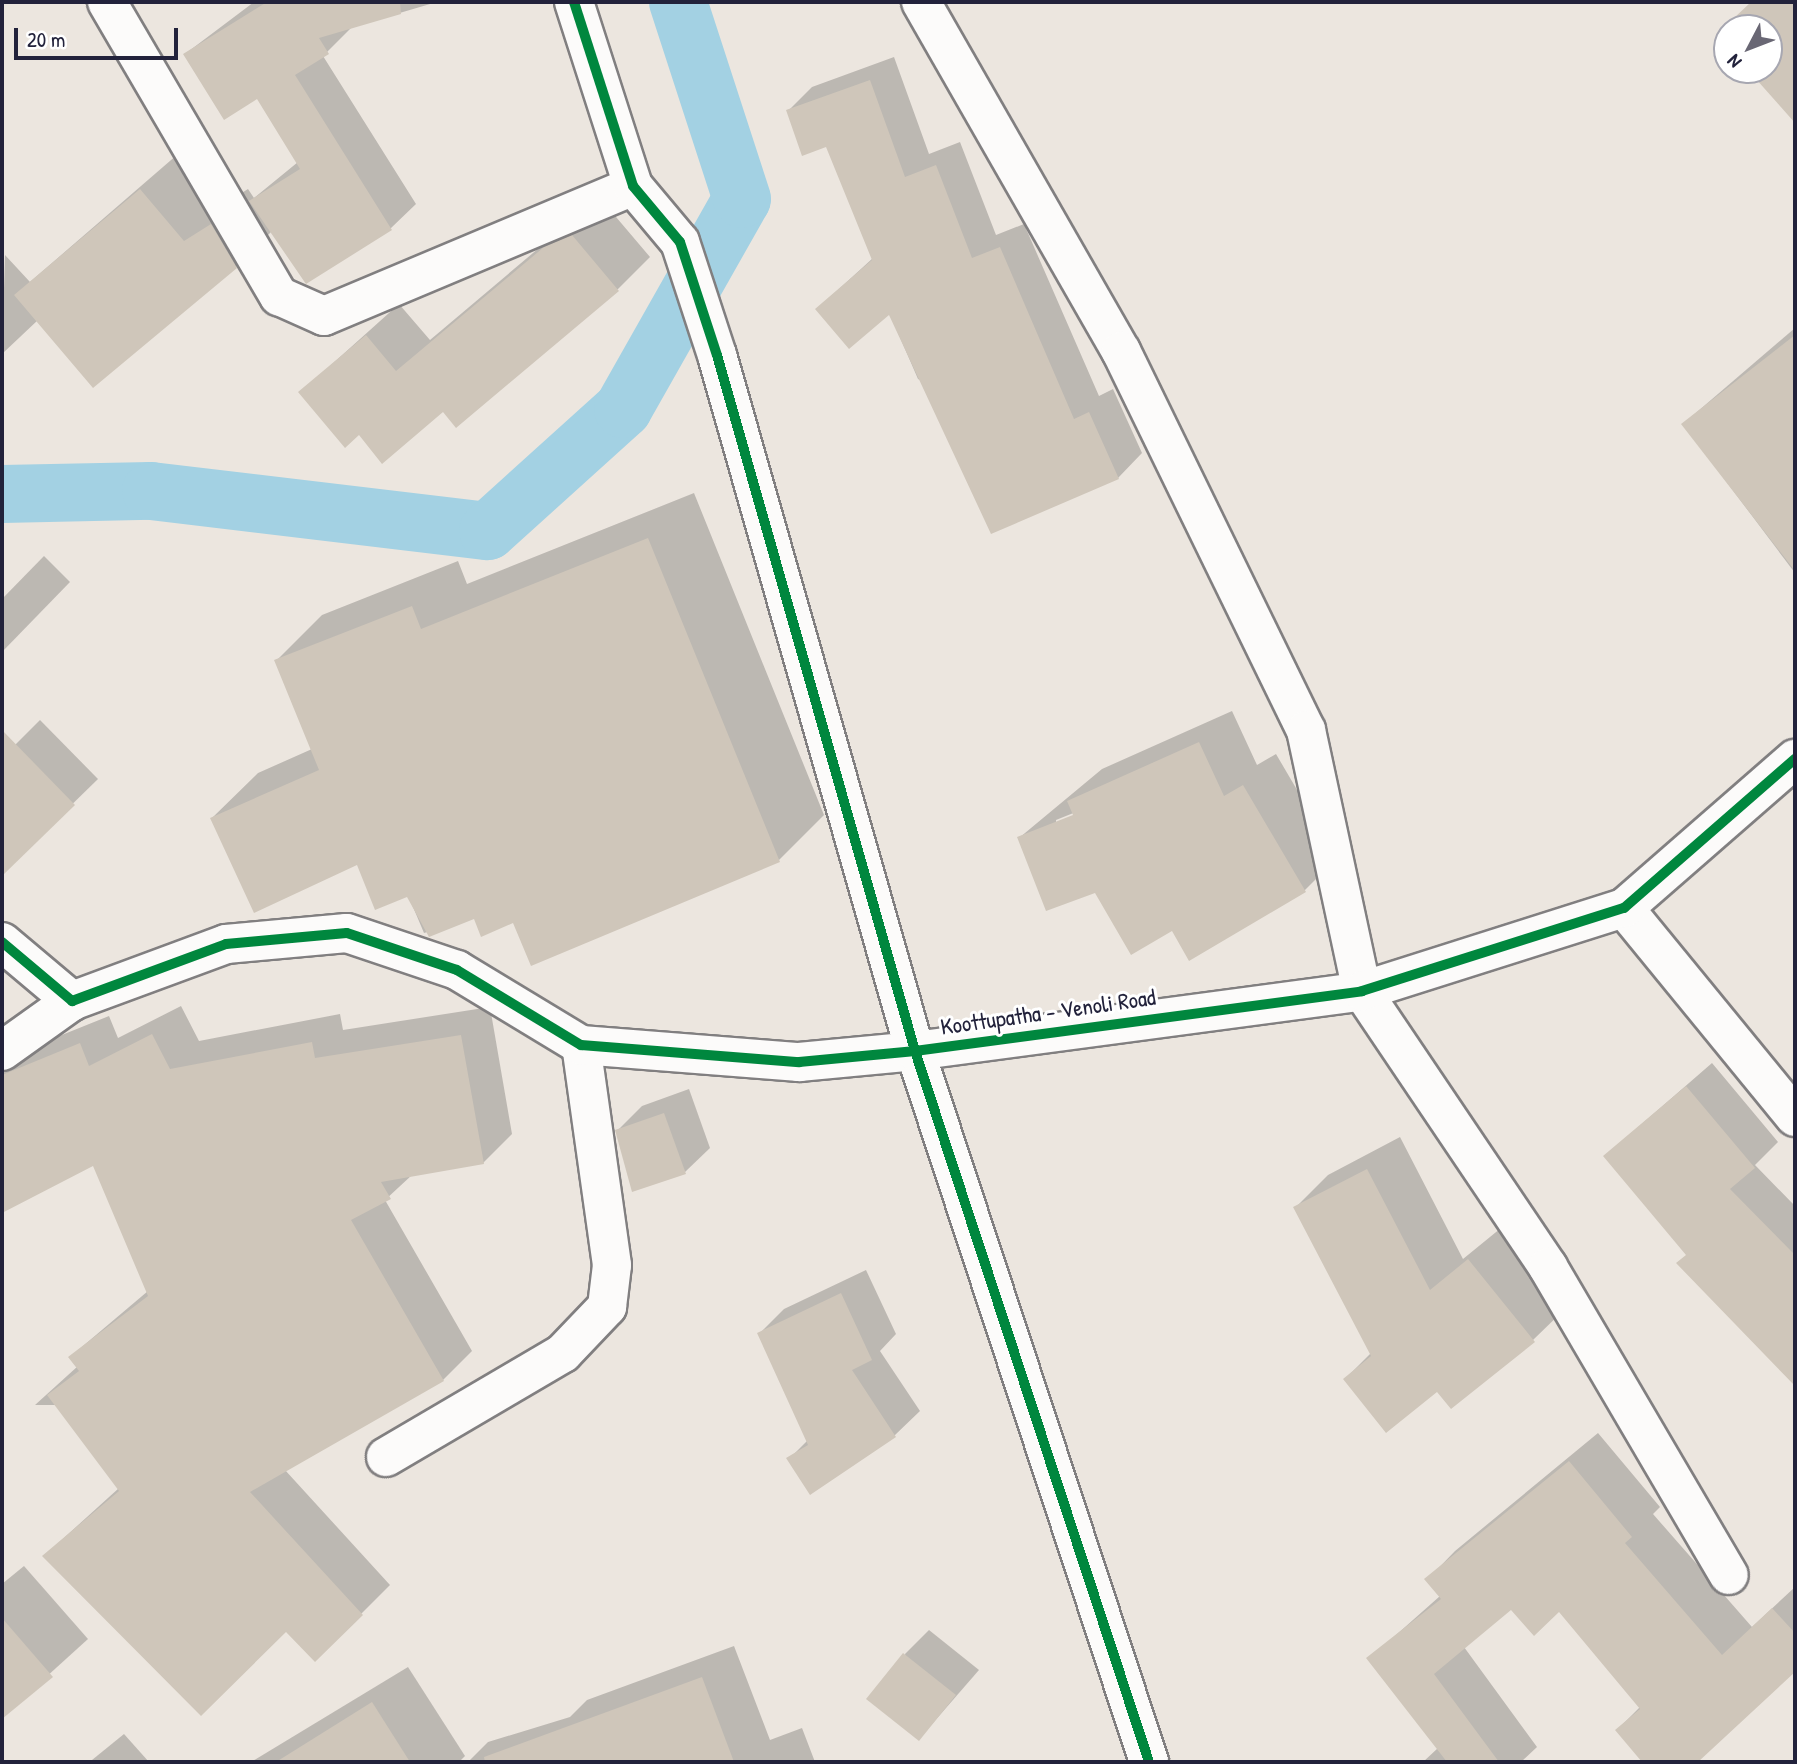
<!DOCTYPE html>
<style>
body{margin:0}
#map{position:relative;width:1797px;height:1764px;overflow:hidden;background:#ece6df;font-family:"Patrick Hand",sans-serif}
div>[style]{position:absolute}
.shadow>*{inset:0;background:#0003}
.canal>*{height:58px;margin:-29px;padding:0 29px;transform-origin:29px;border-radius:29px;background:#a3d1e3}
.building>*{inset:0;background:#cfc6ba}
.roads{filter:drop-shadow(2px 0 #817f80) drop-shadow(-2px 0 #817f80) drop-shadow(0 2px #817f80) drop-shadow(0 -2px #817f80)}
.minor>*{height:38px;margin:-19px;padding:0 19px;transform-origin:19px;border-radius:19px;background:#fcfbfa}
.tertiary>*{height:38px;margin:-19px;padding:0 19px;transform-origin:19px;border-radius:19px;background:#fcfbfa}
.cycleway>*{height:10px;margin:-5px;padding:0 5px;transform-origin:5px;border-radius:5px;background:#00873e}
span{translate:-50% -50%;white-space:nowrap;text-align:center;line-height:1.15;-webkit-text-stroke:6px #fff;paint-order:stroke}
.street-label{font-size:23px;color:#22223b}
.frame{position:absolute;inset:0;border:4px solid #22223b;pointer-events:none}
.north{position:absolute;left:1713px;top:14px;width:70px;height:70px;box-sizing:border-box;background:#fff;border:2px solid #a7a7b1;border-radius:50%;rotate:228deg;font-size:19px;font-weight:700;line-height:28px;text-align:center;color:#22223b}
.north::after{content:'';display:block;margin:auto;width:24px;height:32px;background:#696774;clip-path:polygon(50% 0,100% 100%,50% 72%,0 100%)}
.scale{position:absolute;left:14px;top:28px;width:164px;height:32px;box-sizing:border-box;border:4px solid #22223b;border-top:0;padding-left:9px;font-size:21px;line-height:24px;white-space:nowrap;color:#22223b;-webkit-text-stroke:5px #fff;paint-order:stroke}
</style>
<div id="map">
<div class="shadow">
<i style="clip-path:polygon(254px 2px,437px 2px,352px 27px,323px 56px,416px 204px,391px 228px,272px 231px,236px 267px,38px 320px,2px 354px,5px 255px,30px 282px,178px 154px,221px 206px,248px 189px,254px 198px,298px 162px,257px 97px,185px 54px)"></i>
<i style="clip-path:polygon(1753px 2px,1795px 2px,1795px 94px,1782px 106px,1750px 70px,1769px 70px,1769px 28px,1727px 28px,1727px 44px,1719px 35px)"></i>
<i style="clip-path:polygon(894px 57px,929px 154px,960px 142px,996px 235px,1024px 224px,1099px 396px,1113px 389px,1142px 453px,1118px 478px,918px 379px,889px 312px,817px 309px,873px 258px,827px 145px,788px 111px,812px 87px)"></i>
<i style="clip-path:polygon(605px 204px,650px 257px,618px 289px,443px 410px,359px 433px,301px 392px,399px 304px,430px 340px,578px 215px)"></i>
<i style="clip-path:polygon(1795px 328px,1795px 573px,1683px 424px)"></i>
<i style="clip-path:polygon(694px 493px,824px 815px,779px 860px,514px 921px,475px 917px,424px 933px,408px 895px,358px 863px,212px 818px,258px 773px,312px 749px,276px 661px,322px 615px,458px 561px,467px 584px)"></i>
<i style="clip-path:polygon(44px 556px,70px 582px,2px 652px,2px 599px)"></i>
<i style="clip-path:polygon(evenodd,1232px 711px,1257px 765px,1276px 754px,1337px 858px,1305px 890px,1190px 958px,1172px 928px,1096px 891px,1019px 838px,1102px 769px,1232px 711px,1081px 810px,1082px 813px,1056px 824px,1056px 820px,1081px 810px)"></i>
<i style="clip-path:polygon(40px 720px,98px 779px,9px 866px,2px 859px,2px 758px)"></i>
<i style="clip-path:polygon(181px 1006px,199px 1041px,340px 1014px,343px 1030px,490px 1007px,512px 1134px,483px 1163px,412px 1175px,385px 1200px,472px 1351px,443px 1380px,285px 1470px,390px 1585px,315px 1660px,286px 1630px,44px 1556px,119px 1488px,57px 1405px,35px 1405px,78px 1366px,70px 1357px,148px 1291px,94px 1164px,2px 1211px,2px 1073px,32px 1047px,109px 1016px,118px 1038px)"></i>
<i style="clip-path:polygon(1712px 1063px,1778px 1142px,1755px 1165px,1795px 1206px,1795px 1384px,1679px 1264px,1688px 1254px,1605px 1156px)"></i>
<i style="clip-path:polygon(689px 1089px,710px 1148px,685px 1172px,617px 1131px,642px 1106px)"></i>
<i style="clip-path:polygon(1400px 1137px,1463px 1259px,1501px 1228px,1566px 1308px,1533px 1340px,1438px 1390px,1345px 1379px,1371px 1353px,1295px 1208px,1328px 1175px)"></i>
<i style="clip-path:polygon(866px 1270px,896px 1334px,880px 1351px,920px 1411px,895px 1435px,811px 1492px,789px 1459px,808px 1440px,759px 1334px,784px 1309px)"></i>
<i style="clip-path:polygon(1598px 1433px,1660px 1507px,1653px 1514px,1752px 1627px,1795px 1587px,1795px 1669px,1693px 1762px,1644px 1762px,1617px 1730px,1641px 1706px,1559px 1609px,1511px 1608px,1464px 1647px,1537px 1747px,1521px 1762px,1423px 1762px,1438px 1748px,1369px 1659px,1440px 1596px,1427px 1580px,1455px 1551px)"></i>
<i style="clip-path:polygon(24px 1566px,88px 1639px,2px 1717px,2px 1584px)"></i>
<i style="clip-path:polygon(929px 1630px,979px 1670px,919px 1739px,905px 1654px)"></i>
<i style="clip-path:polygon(734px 1646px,770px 1740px,802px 1728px,815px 1762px,468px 1762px,488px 1742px,570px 1717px,587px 1700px)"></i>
<i style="clip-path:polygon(408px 1667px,465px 1756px,459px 1762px,251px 1762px)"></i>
<i style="clip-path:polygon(124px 1734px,149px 1762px,90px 1762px,92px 1760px)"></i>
</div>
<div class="canal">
<i style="left:2px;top:494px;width:149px;rotate:-1.2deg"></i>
<i style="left:151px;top:491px;width:339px;rotate:6.8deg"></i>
<i style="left:488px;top:531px;width:182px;rotate:-42.1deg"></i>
<i style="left:623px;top:409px;width:241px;rotate:-60.5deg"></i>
<i style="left:742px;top:199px;width:207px;rotate:-108deg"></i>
</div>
<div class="building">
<i style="clip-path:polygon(267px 2px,400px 2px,401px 14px,319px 38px,329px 54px,295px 75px,392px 230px,306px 284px,249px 201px,300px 169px,257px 99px,224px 120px,183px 54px)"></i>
<i style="clip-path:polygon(1751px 2px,1795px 2px,1795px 123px,1748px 70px,1769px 70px,1769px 28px,1727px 28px,1727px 47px,1716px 35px)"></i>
<i style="clip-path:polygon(870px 80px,905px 177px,936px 165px,972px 258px,1000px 247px,1074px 419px,1089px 412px,1119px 479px,991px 534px,889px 315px,849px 349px,815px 309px,872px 260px,826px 147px,802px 156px,786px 110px)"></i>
<i style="clip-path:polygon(140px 189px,184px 241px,211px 224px,237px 268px,93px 388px,14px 295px)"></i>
<i style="clip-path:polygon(572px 235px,619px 291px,456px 428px,443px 412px,382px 464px,359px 435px,345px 448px,298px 392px,366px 335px,396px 371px,544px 247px)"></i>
<i style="clip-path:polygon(1795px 335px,1795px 571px,1681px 424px)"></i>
<i style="clip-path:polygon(648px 538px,780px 862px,531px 966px,513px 923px,481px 937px,474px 919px,429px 937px,407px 897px,375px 910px,357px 865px,254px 913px,210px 818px,319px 770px,274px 660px,412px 606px,421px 629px)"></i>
<i style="clip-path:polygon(2px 730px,75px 805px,2px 876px)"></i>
<i style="clip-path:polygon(1199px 742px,1224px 796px,1243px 785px,1306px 892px,1189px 961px,1172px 931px,1131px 955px,1095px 893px,1046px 911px,1017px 837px,1073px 815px,1067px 801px)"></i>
<i style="clip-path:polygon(152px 1034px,170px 1069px,312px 1042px,315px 1058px,461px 1035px,484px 1164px,381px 1182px,391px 1199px,351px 1220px,444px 1381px,250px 1492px,363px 1615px,315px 1662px,286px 1632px,201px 1716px,42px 1556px,119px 1491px,47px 1395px,79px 1371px,68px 1357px,148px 1296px,93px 1166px,2px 1213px,2px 1075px,80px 1043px,89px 1066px)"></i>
<i style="clip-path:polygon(1686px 1086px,1755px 1168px,1730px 1189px,1795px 1255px,1795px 1386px,1676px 1263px,1686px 1255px,1603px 1156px)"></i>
<i style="clip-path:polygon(664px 1113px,686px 1174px,632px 1192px,615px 1130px)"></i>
<i style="clip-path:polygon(1367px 1169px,1430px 1290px,1468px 1259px,1535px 1342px,1451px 1409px,1437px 1392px,1386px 1433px,1343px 1379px,1371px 1356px,1293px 1207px)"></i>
<i style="clip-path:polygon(841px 1293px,872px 1360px,852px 1370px,896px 1437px,810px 1495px,786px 1458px,808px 1445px,757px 1333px)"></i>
<i style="clip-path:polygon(1569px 1461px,1632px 1537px,1625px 1543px,1722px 1655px,1772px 1608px,1795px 1633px,1795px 1672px,1698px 1762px,1642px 1762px,1615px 1730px,1640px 1709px,1559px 1612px,1534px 1636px,1511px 1610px,1434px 1674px,1499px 1762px,1447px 1762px,1366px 1658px,1441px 1599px,1424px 1579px)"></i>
<i style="clip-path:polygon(2px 1618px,53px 1677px,2px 1719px)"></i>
<i style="clip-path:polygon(903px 1653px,956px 1695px,919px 1741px,866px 1699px)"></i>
<i style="clip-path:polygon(702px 1677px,734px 1762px,485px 1762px,484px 1757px)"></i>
<i style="clip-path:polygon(372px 1702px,410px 1762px,276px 1762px)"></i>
</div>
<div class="roads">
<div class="minor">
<i style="left:107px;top:2px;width:341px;rotate:59.7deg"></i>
<i style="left:279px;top:296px;width:49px;rotate:24deg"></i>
<i style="left:324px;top:316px;width:335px;rotate:-22.8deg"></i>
<i style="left:574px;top:2px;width:193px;rotate:72.2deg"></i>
<i style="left:633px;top:186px;width:73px;rotate:50deg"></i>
<i style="left:680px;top:242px;width:119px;rotate:71.9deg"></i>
<i style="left:717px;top:355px;width:724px;rotate:74.12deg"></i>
<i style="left:915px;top:1051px;width:749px;rotate:71.78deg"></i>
<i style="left:921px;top:2px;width:402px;rotate:60.2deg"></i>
<i style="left:1121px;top:351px;width:422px;rotate:64deg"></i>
<i style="left:1306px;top:730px;width:267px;rotate:77.9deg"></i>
<i style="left:1362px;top:991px;width:333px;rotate:56deg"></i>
<i style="left:1548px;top:1267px;width:357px;rotate:59.6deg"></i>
<i style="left:1624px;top:908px;width:270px;rotate:50.7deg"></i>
<i style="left:2px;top:1051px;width:86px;rotate:-35.5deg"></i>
<i style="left:386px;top:1457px;width:205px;rotate:-30.4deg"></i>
<i style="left:563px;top:1353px;width:64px;rotate:-46.3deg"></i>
<i style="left:607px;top:1307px;width:42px;rotate:-83.2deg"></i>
<i style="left:612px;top:1265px;width:222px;rotate:-98deg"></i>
</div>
<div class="tertiary">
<i style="left:2px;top:942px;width:92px;rotate:40.1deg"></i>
<i style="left:72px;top:1001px;width:164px;rotate:-20.3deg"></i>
<i style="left:226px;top:944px;width:121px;rotate:-5.2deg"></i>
<i style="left:347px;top:933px;width:116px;rotate:18.6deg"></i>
<i style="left:457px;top:970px;width:145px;rotate:31.2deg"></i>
<i style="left:581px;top:1045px;width:219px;rotate:4.5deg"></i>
<i style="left:799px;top:1062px;width:117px;rotate:-5.4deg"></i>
<i style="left:915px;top:1051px;width:451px;rotate:-7.6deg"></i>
<i style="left:1362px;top:991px;width:275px;rotate:-17.6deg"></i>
<i style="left:1624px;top:908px;width:227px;rotate:-41.1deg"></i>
</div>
</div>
<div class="cycleway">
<i style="left:574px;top:2px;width:193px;rotate:72.2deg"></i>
<i style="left:633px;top:186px;width:73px;rotate:50deg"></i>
<i style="left:680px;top:242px;width:119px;rotate:71.9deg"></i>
<i style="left:717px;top:355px;width:724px;rotate:74.12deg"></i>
<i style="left:915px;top:1051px;width:749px;rotate:71.78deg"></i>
<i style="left:2px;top:942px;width:92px;rotate:40.1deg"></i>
<i style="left:72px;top:1001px;width:164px;rotate:-20.3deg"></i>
<i style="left:226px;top:944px;width:121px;rotate:-5.2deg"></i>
<i style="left:347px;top:933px;width:116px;rotate:18.6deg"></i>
<i style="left:457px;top:970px;width:145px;rotate:31.2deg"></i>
<i style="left:581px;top:1045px;width:219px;rotate:4.5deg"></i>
<i style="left:799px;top:1062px;width:117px;rotate:-5.4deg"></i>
<i style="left:915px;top:1051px;width:451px;rotate:-7.6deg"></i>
<i style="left:1362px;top:991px;width:275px;rotate:-17.6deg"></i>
<i style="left:1624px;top:908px;width:227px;rotate:-41.1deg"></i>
</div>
<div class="street-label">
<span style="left:1048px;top:1012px;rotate:-8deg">Koottupatha - Venoli Road</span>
</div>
<div class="frame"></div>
<div class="north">N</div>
<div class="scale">20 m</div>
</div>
